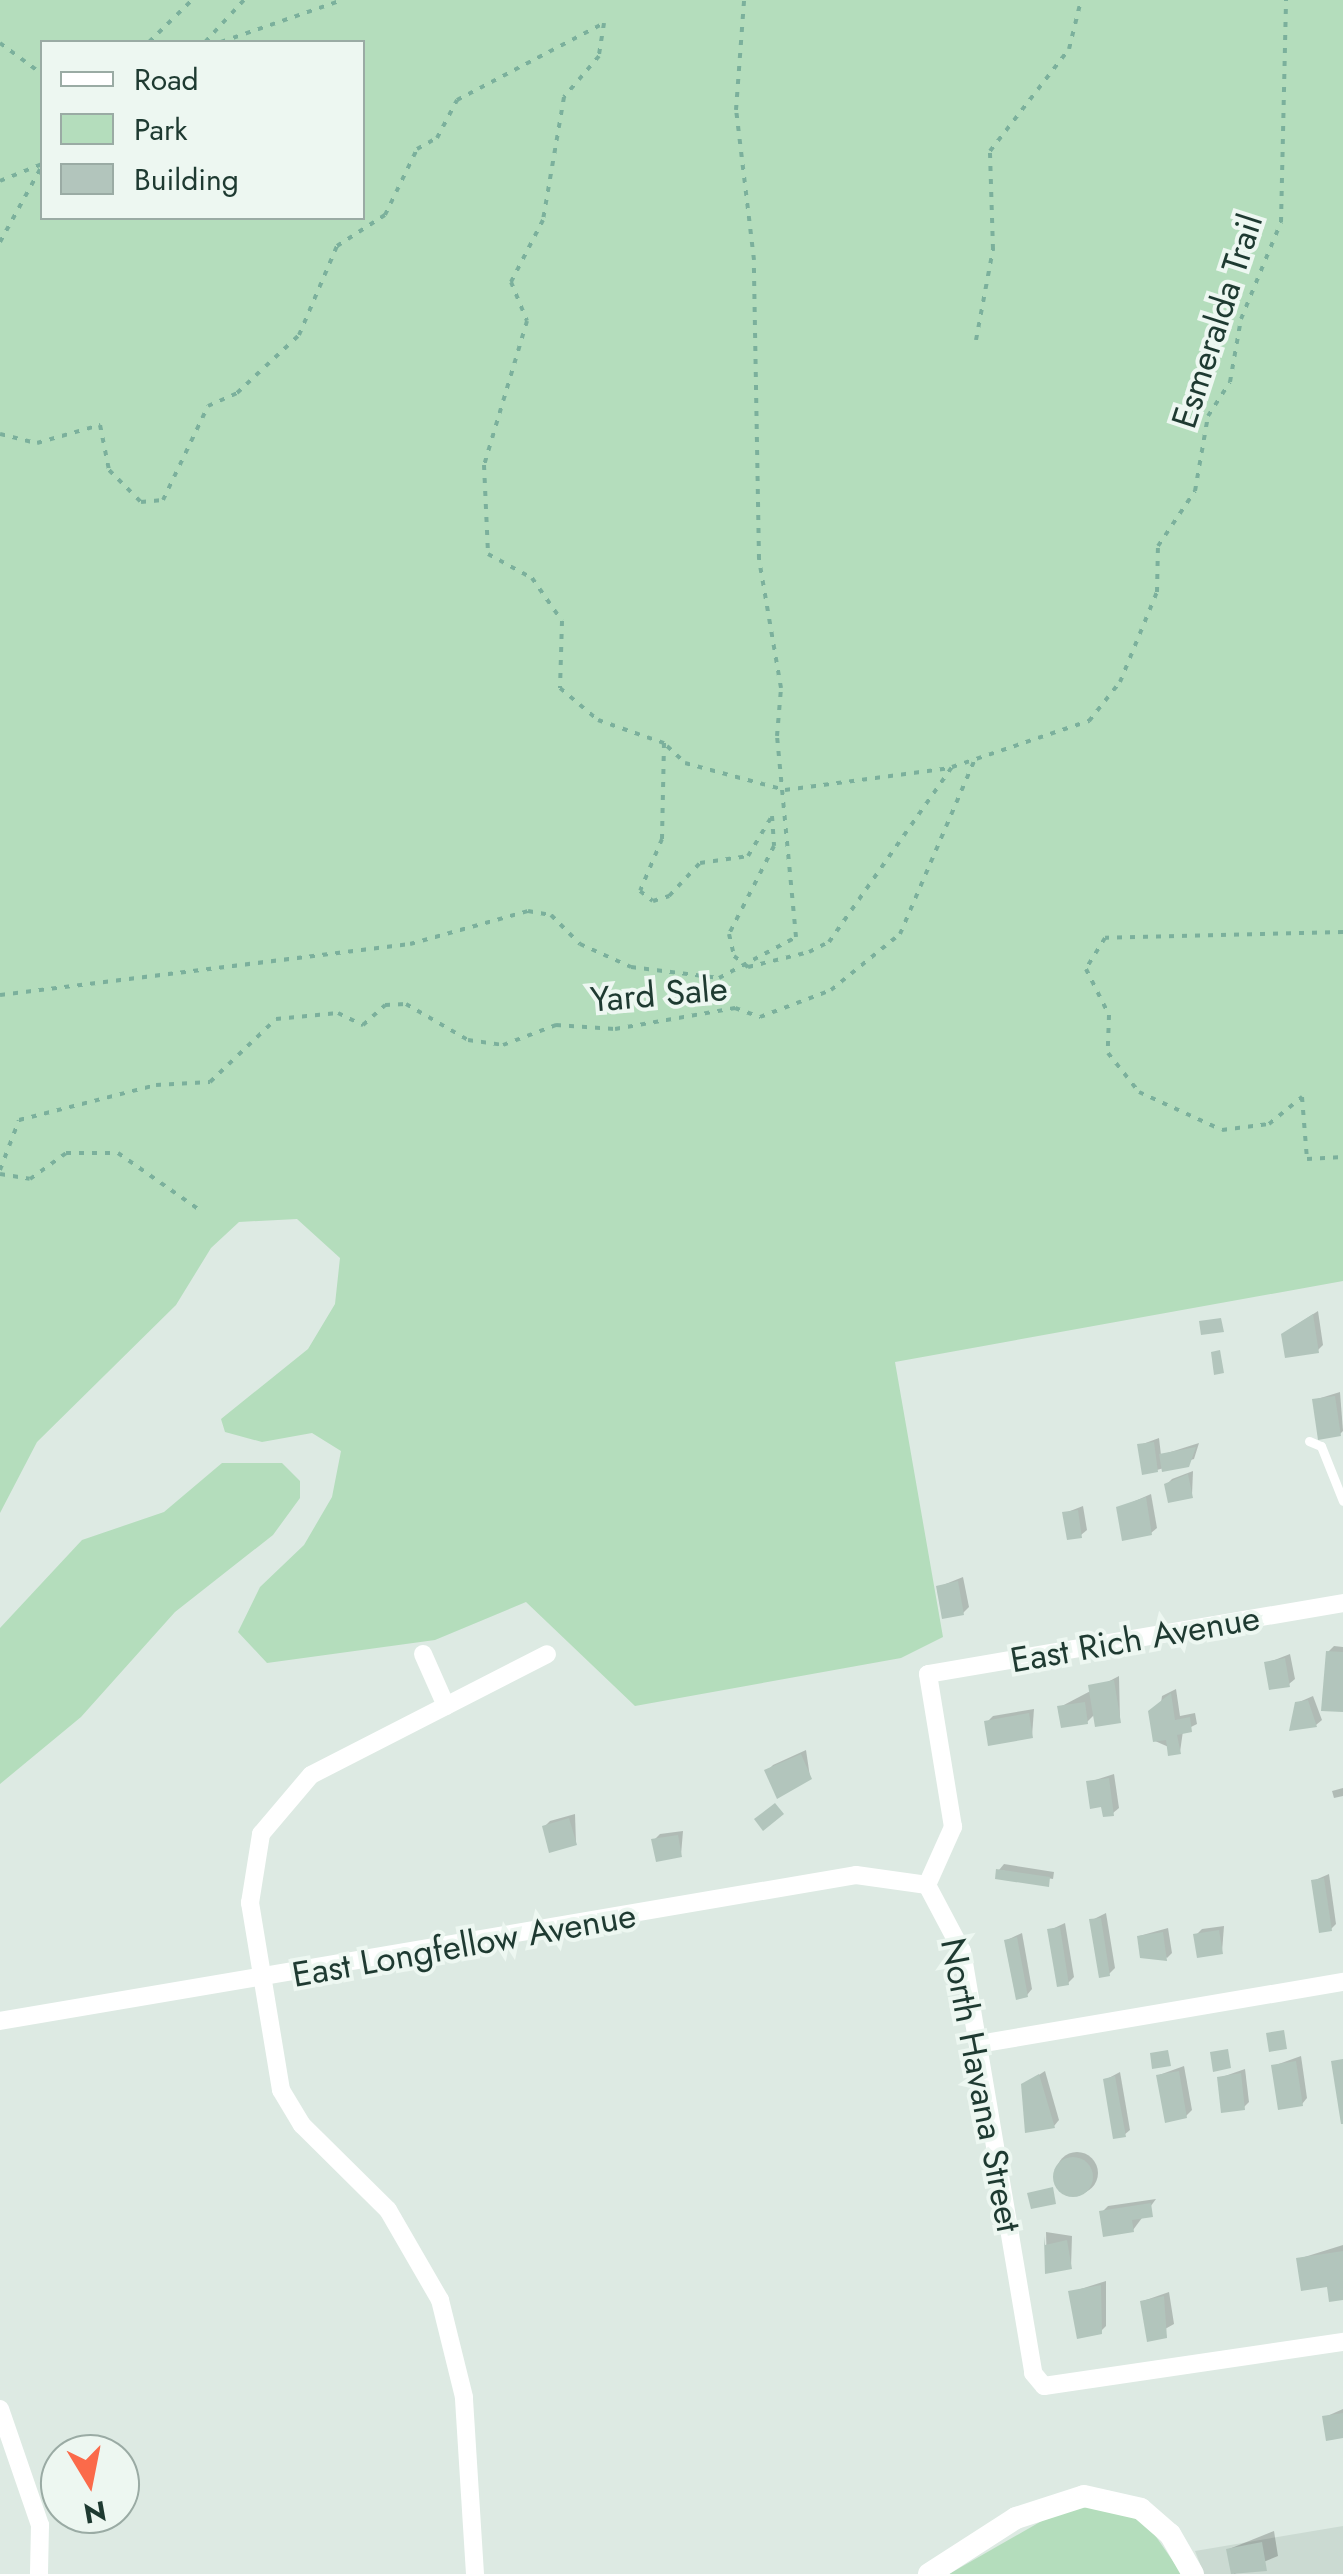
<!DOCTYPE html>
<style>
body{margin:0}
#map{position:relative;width:1343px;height:2574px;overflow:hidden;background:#ddeae3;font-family:Jost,sans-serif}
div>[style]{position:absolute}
.built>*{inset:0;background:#cbdad2}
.green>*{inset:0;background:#b4ddbc}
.shadow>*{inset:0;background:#0003}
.round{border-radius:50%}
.building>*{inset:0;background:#b2c5bc}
.path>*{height:4px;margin-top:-2px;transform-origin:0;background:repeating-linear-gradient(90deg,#7bb09c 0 5px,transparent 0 13px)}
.service>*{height:9px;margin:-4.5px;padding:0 4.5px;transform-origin:4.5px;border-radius:4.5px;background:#fff}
.minor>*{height:18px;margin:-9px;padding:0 9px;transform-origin:9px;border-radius:9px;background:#fff}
.tertiary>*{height:22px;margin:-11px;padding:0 11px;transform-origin:11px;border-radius:11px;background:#fff}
span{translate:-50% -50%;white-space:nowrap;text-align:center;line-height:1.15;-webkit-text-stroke:8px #edf7f1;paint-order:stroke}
.street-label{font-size:35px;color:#1e3a31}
.legend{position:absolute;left:40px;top:40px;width:325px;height:180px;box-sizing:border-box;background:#edf7f1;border:2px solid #9aaba4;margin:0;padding:12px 18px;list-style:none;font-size:30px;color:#1e3a31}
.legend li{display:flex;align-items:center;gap:20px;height:50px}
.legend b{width:50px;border:2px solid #9aaba4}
.north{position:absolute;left:40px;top:2434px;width:100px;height:100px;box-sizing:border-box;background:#edf7f1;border:2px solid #9aaba4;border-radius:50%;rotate:170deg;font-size:28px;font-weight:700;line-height:40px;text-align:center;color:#1e3a31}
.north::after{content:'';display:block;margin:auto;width:35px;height:45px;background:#fb6a4a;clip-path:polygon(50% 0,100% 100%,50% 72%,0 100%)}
</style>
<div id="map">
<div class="built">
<i style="clip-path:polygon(1343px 2526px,1343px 2574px,1204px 2574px,1195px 2551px)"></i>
</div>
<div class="green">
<i style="clip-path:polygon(evenodd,0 0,1343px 0,1343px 1281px,895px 1362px,943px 1637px,901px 1658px,635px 1706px,526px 1602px,435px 1640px,267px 1663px,238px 1632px,260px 1587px,304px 1545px,332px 1497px,341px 1451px,312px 1433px,262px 1442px,225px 1432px,221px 1419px,308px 1349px,335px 1304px,340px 1258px,297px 1219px,239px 1222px,211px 1248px,176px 1305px,37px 1442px,0 1513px,0 0,362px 42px,362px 218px,42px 218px,42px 42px,362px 42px)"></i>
<i style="clip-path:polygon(222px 1463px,282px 1463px,300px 1481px,300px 1498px,273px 1535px,175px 1612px,81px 1717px,0 1784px,0 1628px,82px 1540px,164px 1512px)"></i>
<i style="clip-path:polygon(1073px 2503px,1143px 2518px,1182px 2574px,949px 2574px)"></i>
</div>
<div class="shadow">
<i style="clip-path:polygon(1318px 1311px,1323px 1345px,1318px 1350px,1290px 1329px)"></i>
<i style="clip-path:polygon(1340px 1392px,1343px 1431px,1340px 1434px,1314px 1400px)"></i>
<i style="clip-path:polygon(1159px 1438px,1161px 1455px,1199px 1443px,1194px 1459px,1157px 1470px,1140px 1445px)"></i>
<i style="clip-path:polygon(1193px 1471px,1192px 1495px,1166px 1485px,1172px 1479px)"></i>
<i style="clip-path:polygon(1151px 1494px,1157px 1528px,1151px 1533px,1119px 1508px)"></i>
<i style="clip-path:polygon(1083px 1506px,1087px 1530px,1081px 1535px,1065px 1513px)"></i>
<i style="clip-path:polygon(963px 1577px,969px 1607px,963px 1613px,938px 1587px)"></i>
<i style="clip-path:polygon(1334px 1646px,1343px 1647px,1343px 1709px,1328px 1652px)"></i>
<i style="clip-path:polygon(1290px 1654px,1295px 1679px,1289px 1684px,1267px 1663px)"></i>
<i style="clip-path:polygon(1119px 1676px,1120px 1721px,1095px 1714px,1087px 1722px,1060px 1707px)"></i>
<i style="clip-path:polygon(1176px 1689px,1180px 1716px,1195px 1713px,1197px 1724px,1183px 1731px,1180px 1752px,1155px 1741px,1162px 1696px)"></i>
<i style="clip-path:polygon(1313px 1696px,1322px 1720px,1316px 1725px,1297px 1703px)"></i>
<i style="clip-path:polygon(1034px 1709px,1032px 1736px,987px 1722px,993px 1716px)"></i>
<i style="clip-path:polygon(806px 1750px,810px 1777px,767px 1771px,773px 1765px)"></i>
<i style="clip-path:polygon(1114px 1774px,1119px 1808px,1113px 1813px,1089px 1782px)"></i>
<i style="clip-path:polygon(1343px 1788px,1343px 1796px,1334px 1798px,1332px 1791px)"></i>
<i style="clip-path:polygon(575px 1814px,576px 1843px,545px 1826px,550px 1821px)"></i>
<i style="clip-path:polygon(683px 1831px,681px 1855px,654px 1840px,660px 1834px)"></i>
<i style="clip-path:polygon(1004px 1864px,1054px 1872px,1053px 1879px,999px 1870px)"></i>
<i style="clip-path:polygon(1329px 1874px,1336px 1924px,1331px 1929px,1313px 1881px)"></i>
<i style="clip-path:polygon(1106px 1913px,1115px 1968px,1109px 1974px,1092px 1920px)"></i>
<i style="clip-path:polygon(1065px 1923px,1074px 1977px,1068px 1983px,1050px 1930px)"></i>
<i style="clip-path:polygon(1224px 1926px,1222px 1952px,1196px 1935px,1202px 1929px)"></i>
<i style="clip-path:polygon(1168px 1928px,1172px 1953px,1167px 1958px,1139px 1936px)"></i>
<i style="clip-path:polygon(1022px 1933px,1032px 1989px,1027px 1995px,1007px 1940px)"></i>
<i style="clip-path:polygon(1301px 2056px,1307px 2098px,1302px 2104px,1273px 2066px)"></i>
<i style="clip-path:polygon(1184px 2066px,1192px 2110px,1186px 2116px,1159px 2075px)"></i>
<i style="clip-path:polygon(1245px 2069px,1249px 2102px,1244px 2107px,1219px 2078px)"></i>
<i style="clip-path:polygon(1045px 2071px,1059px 2120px,1054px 2126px,1023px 2085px)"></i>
<i style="clip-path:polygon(1120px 2072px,1130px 2130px,1124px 2135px,1105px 2080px)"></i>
<i class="round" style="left:1056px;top:2152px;width:42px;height:42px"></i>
<i style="clip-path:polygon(1156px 2199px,1133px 2230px,1102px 2212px,1108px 2206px)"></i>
<i style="clip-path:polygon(1046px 2232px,1072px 2236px,1071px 2267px,1047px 2271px)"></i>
<i style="clip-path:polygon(1343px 2245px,1343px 2298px,1298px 2259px)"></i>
<i style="clip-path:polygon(1106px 2281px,1106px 2326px,1100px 2332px,1071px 2292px)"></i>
<i style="clip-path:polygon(1169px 2292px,1174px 2324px,1149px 2338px,1143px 2301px)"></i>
<i style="clip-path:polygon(1343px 2409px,1343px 2436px,1325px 2417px)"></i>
<i style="clip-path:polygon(1274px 2531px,1278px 2556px,1234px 2574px,1229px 2549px)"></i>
</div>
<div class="building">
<i style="clip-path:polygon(1313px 1314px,1319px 1353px,1285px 1358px,1281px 1334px)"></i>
<i style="clip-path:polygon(1221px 1318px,1224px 1332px,1201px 1335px,1199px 1321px)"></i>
<i style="clip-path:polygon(1220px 1350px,1224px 1373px,1214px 1375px,1211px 1352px)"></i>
<i style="clip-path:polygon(1335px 1396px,1341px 1436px,1318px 1440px,1312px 1399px)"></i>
<i style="clip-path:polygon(1154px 1442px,1158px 1472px,1142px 1475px,1137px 1444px)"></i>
<i style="clip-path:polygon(1196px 1447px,1189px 1467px,1162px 1472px,1159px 1454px)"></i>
<i style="clip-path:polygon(1188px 1474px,1193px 1498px,1168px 1503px,1164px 1484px)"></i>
<i style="clip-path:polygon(1146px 1497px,1152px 1535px,1122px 1541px,1116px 1507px)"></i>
<i style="clip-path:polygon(1078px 1510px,1082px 1538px,1067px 1540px,1062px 1512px)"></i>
<i style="clip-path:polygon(958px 1581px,964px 1615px,942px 1619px,936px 1586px)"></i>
<i style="clip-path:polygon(1326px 1651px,1343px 1652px,1343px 1712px,1321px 1711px)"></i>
<i style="clip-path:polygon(1285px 1658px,1290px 1687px,1269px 1690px,1264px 1662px)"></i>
<i style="clip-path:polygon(1114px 1680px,1121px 1723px,1095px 1727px,1088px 1685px)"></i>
<i style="clip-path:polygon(1171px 1693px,1175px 1720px,1190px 1717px,1192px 1732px,1177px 1735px,1181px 1754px,1168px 1756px,1166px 1740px,1153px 1742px,1148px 1711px)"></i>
<i style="clip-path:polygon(1308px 1700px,1317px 1727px,1289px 1731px,1295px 1702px)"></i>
<i style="clip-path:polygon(1085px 1702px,1088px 1724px,1061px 1728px,1057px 1706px)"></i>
<i style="clip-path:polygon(1029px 1713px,1033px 1738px,988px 1746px,984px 1721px)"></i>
<i style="clip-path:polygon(801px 1754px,812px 1779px,777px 1799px,764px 1770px)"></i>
<i style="clip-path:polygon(1109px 1778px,1114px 1816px,1103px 1817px,1101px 1807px,1090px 1809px,1086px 1781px)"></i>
<i style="clip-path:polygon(775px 1803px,784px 1814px,763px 1831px,754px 1819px)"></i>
<i style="clip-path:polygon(569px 1818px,577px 1845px,549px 1853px,542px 1826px)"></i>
<i style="clip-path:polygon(678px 1835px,682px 1857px,656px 1862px,651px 1839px)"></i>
<i style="clip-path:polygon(996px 1869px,1050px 1877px,1049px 1887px,995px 1879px)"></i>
<i style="clip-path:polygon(1324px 1878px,1332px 1931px,1319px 1933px,1311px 1880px)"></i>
<i style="clip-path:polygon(1101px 1918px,1110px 1976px,1099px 1978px,1089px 1919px)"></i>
<i style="clip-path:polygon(1060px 1927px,1069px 1985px,1057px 1987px,1047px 1929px)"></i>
<i style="clip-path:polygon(1219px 1930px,1223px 1954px,1197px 1958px,1193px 1934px)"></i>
<i style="clip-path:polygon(1163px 1932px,1167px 1961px,1140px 1958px,1137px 1936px)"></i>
<i style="clip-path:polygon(1017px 1937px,1028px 1997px,1016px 2000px,1004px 1940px)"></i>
<i style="clip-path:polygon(1284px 2030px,1287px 2049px,1269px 2052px,1266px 2033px)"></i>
<i style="clip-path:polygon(1228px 2049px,1231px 2068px,1213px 2072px,1210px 2052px)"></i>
<i style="clip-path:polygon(1168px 2050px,1171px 2066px,1152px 2069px,1150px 2053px)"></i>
<i style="clip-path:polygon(1343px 2059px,1343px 2124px,1341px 2124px,1331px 2061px)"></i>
<i style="clip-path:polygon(1296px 2061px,1303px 2106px,1278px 2110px,1271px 2065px)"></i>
<i style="clip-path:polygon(1179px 2071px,1187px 2118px,1165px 2123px,1156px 2075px)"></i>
<i style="clip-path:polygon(1241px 2073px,1245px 2110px,1221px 2113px,1217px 2077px)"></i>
<i style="clip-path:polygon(1039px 2074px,1055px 2128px,1025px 2133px,1021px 2084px)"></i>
<i style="clip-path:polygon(1115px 2076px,1126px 2137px,1113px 2139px,1103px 2079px)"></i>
<i class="round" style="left:1053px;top:2157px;width:40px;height:40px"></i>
<i style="clip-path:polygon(1053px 2187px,1056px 2204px,1031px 2209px,1027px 2193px)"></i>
<i style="clip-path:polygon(1151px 2203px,1153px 2217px,1132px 2220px,1134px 2232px,1103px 2237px,1099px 2211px)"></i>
<i style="clip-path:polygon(1044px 2236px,1045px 2245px,1067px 2240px,1072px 2269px,1045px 2274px)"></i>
<i style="clip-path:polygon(1343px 2251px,1343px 2300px,1329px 2302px,1327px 2287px,1301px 2291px,1296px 2258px)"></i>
<i style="clip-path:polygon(1101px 2285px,1102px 2334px,1077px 2339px,1068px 2291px)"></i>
<i style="clip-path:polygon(1164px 2296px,1167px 2338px,1147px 2342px,1140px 2301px)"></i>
<i style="clip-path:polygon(1343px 2413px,1343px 2438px,1326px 2441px,1322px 2416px)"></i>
<i style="clip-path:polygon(1262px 2542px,1267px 2571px,1231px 2574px,1226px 2549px)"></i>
</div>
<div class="path">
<i style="left:149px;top:42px;width:60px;rotate:-44.3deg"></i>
<i style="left:205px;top:42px;width:57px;rotate:-47.1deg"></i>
<i style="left:221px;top:42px;width:128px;rotate:-19.1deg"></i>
<i style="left:0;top:43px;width:52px;rotate:36.4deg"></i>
<i style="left:0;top:181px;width:45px;rotate:-22deg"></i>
<i style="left:0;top:242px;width:87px;rotate:-61.1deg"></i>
<i style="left:976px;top:340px;width:93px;rotate:-79.4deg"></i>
<i style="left:993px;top:249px;width:98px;rotate:-91.8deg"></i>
<i style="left:990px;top:151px;width:129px;rotate:-52.2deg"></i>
<i style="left:1069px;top:49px;width:50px;rotate:-76.2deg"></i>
<i style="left:0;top:434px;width:38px;rotate:14deg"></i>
<i style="left:37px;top:443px;width:66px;rotate:-15.9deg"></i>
<i style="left:100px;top:425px;width:46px;rotate:78.7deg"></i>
<i style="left:109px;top:470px;width:45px;rotate:45deg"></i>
<i style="left:141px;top:502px;width:22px;rotate:-5deg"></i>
<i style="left:163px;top:500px;width:104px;rotate:-64.4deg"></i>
<i style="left:208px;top:406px;width:32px;rotate:-24deg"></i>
<i style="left:237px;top:393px;width:85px;rotate:-43.1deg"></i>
<i style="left:299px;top:335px;width:97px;rotate:-66.9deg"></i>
<i style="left:337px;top:246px;width:57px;rotate:-32.9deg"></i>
<i style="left:385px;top:215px;width:73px;rotate:-64.1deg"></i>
<i style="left:417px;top:149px;width:23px;rotate:-29deg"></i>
<i style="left:437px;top:138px;width:43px;rotate:-62.2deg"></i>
<i style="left:457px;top:100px;width:166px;rotate:-27.6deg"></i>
<i style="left:604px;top:23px;width:33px;rotate:99deg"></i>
<i style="left:599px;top:56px;width:54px;rotate:130.5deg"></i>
<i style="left:564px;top:97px;width:125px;rotate:99.7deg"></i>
<i style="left:543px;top:220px;width:70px;rotate:117.3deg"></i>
<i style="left:511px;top:282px;width:42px;rotate:67.7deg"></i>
<i style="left:527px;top:321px;width:150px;rotate:106.6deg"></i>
<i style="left:484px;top:465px;width:89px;rotate:87.4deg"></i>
<i style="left:488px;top:554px;width:50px;rotate:28.6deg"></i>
<i style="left:532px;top:578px;width:52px;rotate:55.1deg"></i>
<i style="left:562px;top:621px;width:67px;rotate:91.7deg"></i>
<i style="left:560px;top:688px;width:50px;rotate:40.1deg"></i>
<i style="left:598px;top:720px;width:70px;rotate:19.2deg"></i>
<i style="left:664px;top:743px;width:96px;rotate:91.2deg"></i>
<i style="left:662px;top:839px;width:56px;rotate:112.9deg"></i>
<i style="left:640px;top:891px;width:16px;rotate:38deg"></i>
<i style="left:653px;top:901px;width:17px;rotate:-17deg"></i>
<i style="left:669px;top:896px;width:45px;rotate:-46.8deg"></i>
<i style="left:700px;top:863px;width:49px;rotate:-8.3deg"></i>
<i style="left:748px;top:856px;width:47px;rotate:-59deg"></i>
<i style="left:772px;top:816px;width:30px;rotate:86deg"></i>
<i style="left:774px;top:846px;width:99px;rotate:117.1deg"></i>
<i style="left:729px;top:934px;width:23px;rotate:77deg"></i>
<i style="left:734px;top:956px;width:18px;rotate:38deg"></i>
<i style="left:748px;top:967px;width:63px;rotate:-13.8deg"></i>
<i style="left:809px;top:952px;width:22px;rotate:-27deg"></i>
<i style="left:829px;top:942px;width:214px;rotate:-54.9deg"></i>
<i style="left:952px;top:767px;width:145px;rotate:-18.6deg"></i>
<i style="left:1089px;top:721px;width:50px;rotate:-51.5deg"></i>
<i style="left:1120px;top:682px;width:97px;rotate:-67.7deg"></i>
<i style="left:1157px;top:592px;width:46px;rotate:-88.8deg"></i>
<i style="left:1158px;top:546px;width:66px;rotate:-56.1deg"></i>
<i style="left:1195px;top:491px;width:76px;rotate:-80.2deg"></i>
<i style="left:1208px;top:416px;width:40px;rotate:-57.1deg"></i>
<i style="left:1230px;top:382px;width:64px;rotate:-80.1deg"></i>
<i style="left:1241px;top:319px;width:105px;rotate:-67.6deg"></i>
<i style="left:1281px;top:222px;width:222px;rotate:-88.7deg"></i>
<i style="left:667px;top:746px;width:25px;rotate:43deg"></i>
<i style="left:685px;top:763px;width:104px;rotate:15.1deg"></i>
<i style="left:785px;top:790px;width:165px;rotate:-7.6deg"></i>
<i style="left:1343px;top:932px;width:238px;rotate:178.6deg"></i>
<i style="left:1105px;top:938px;width:36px;rotate:122deg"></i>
<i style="left:1086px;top:969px;width:51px;rotate:63.4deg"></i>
<i style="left:1109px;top:1015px;width:38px;rotate:92deg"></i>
<i style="left:1108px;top:1053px;width:50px;rotate:51.5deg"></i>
<i style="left:1139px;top:1092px;width:91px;rotate:24.6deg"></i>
<i style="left:1222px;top:1130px;width:47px;rotate:-7.3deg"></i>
<i style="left:1269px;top:1124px;width:43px;rotate:-39.3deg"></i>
<i style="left:1302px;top:1097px;width:62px;rotate:85.4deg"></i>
<i style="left:1307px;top:1159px;width:36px;rotate:-3deg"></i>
<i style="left:0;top:995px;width:413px;rotate:-7.1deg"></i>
<i style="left:410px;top:944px;width:123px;rotate:-15.6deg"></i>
<i style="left:528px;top:911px;width:23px;rotate:10deg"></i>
<i style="left:551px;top:915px;width:41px;rotate:45deg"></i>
<i style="left:580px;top:944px;width:56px;rotate:24.3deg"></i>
<i style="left:631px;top:967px;width:89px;rotate:7.1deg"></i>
<i style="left:719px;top:978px;width:87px;rotate:-28deg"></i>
<i style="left:796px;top:937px;width:202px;rotate:-95.4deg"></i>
<i style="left:777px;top:736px;width:48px;rotate:-85.2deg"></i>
<i style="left:781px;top:688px;width:131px;rotate:-99.7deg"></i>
<i style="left:759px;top:559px;width:299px;rotate:-91deg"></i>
<i style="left:754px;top:260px;width:151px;rotate:-96.8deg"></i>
<i style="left:736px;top:110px;width:110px;rotate:-85.8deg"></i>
<i style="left:0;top:1170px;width:53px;rotate:-69.2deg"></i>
<i style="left:19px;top:1120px;width:141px;rotate:-14.3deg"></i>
<i style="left:156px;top:1085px;width:54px;rotate:-3.2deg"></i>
<i style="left:210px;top:1082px;width:91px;rotate:-43.7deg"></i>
<i style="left:276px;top:1019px;width:62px;rotate:-5.5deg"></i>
<i style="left:338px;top:1013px;width:28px;rotate:26deg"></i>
<i style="left:363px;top:1025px;width:30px;rotate:-42deg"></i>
<i style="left:385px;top:1005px;width:21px;rotate:-3deg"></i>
<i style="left:406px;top:1004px;width:72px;rotate:30.1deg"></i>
<i style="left:468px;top:1040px;width:35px;rotate:8deg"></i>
<i style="left:503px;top:1045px;width:57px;rotate:-20.7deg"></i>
<i style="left:556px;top:1025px;width:59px;rotate:3.9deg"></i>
<i style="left:615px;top:1029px;width:122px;rotate:-9.9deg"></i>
<i style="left:735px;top:1008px;width:27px;rotate:20deg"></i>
<i style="left:760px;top:1017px;width:76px;rotate:-20.8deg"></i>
<i style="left:831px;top:990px;width:89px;rotate:-39.1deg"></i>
<i style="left:900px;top:934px;width:190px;rotate:-66.8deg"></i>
<i style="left:0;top:1174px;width:30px;rotate:9deg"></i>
<i style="left:30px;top:1179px;width:44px;rotate:-35.8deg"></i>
<i style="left:66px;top:1153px;width:52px"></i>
<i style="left:118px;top:1153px;width:101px;rotate:34.9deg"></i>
</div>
<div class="service">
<i style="left:1309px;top:1441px;width:13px;rotate:23deg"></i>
<i style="left:1321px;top:1446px;width:59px;rotate:68.2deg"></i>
</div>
<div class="minor">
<i style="left:423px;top:1654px;width:57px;rotate:66.1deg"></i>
<i style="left:927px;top:1885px;width:75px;rotate:62.1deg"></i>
<i style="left:962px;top:1951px;width:428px;rotate:80.4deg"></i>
<i style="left:1033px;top:2373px;width:17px;rotate:50deg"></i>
<i style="left:1044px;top:2386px;width:302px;rotate:-8.4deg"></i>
<i style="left:927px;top:1885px;width:64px;rotate:-65.9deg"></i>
<i style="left:953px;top:1827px;width:155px;rotate:-99.3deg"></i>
<i style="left:928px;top:1674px;width:421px;rotate:-9.7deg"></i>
<i style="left:0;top:2021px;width:868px;rotate:-9.68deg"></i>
<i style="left:856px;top:1875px;width:72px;rotate:8deg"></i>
<i style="left:979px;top:2044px;width:369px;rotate:-9.7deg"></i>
<i style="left:0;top:2409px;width:123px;rotate:71deg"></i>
<i style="left:40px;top:2525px;width:49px;rotate:91.2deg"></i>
<i style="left:475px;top:2574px;width:177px;rotate:-93.6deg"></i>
<i style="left:464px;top:2397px;width:100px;rotate:-103.9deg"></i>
<i style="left:440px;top:2300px;width:104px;rotate:-120deg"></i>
<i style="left:388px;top:2210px;width:121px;rotate:-135.3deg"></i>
<i style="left:302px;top:2125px;width:41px;rotate:-121deg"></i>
<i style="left:281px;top:2090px;width:190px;rotate:-99.4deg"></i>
<i style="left:250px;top:1903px;width:70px;rotate:-80.9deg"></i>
<i style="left:261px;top:1834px;width:77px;rotate:-49.7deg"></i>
<i style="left:311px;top:1775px;width:265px;rotate:-27.1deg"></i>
</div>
<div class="tertiary">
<i style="left:929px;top:2574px;width:103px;rotate:-32.8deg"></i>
<i style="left:1016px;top:2518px;width:71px;rotate:-17.9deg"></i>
<i style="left:1084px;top:2496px;width:58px;rotate:12.8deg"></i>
<i style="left:1141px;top:2509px;width:38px;rotate:41deg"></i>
<i style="left:1170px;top:2534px;width:46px;rotate:60.1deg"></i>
</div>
<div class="street-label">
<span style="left:1217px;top:321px;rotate:-72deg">Esmeralda Trail</span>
<span style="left:659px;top:994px;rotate:-5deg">Yard Sale</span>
<span style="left:1135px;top:1639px;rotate:-10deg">East Rich Avenue</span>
<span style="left:464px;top:1945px;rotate:-10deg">East Longfellow Avenue</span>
<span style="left:981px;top:2085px;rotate:79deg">North Havana Street</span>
</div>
<ul class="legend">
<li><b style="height:12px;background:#fff"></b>Road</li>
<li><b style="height:28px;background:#b4ddbc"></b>Park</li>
<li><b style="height:28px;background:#b2c5bc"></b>Building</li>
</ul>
<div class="north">N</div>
</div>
